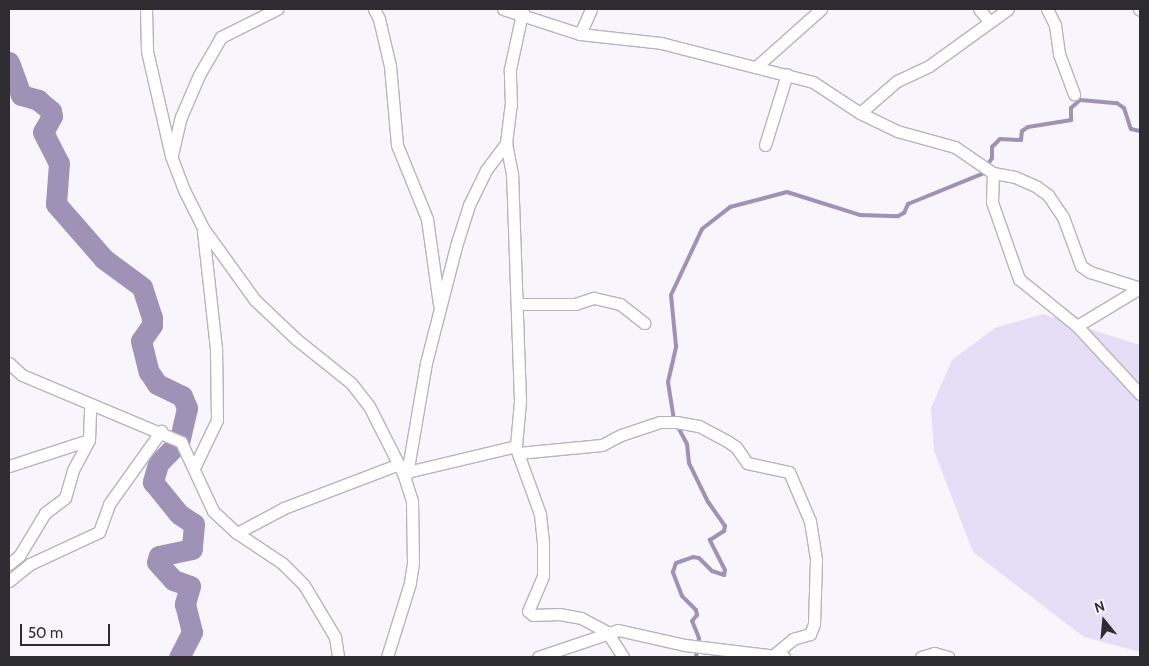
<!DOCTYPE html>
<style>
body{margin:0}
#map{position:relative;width:1149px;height:666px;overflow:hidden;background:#f8f5fd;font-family:Cabin,sans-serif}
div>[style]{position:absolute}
.green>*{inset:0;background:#e6ddf7}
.stream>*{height:4px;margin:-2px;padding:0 2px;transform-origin:2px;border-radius:2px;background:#a092b7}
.river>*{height:21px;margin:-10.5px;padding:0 10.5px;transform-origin:10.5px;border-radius:10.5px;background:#a092b7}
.roads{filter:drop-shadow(1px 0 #b7b4bc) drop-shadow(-1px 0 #b7b4bc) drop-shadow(0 1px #b7b4bc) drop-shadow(0 -1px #b7b4bc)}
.minor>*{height:11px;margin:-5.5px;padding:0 5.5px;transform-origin:5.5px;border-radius:5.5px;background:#fff}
span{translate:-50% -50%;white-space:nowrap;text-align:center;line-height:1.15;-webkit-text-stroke:4.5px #f8f5fd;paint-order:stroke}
.frame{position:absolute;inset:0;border:10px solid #2e2c30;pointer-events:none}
.north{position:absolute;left:1079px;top:596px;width:50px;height:50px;-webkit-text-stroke:4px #f8f5fd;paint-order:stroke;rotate:343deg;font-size:14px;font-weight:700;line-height:20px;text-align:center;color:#2e2c30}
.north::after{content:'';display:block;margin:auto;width:18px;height:22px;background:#2e2c30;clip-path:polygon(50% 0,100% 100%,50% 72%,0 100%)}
.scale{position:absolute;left:20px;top:624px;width:90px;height:22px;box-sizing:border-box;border:2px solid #2e2c30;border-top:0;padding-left:6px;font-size:15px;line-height:18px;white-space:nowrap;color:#2e2c30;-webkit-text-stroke:4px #f8f5fd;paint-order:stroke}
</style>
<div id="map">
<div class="green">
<i style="clip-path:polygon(1043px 314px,1140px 345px,1140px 652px,1084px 637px,973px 552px,934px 451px,931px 408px,952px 360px,995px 328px)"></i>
</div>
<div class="stream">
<i style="left:696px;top:657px;width:19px;rotate:-81deg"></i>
<i style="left:699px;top:638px;width:18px;rotate:-112deg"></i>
<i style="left:692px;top:621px;width:8px;rotate:-50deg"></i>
<i style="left:697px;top:615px;width:5px;rotate:-101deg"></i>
<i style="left:696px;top:610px;width:20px;rotate:-135deg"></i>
<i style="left:682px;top:596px;width:26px;rotate:-111deg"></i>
<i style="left:673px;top:572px;width:9px;rotate:-72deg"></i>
<i style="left:676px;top:563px;width:18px;rotate:-19deg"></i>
<i style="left:693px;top:557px;width:6px;rotate:9deg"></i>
<i style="left:699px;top:558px;width:18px;rotate:45deg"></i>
<i style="left:712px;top:571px;width:13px;rotate:18deg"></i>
<i style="left:724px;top:575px;width:5px;rotate:-79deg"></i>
<i style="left:725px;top:570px;width:34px;rotate:-117deg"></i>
<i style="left:710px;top:540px;width:17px;rotate:-33deg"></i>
<i style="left:724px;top:531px;width:5px;rotate:-79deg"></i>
<i style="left:725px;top:526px;width:29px;rotate:-125deg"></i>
<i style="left:708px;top:502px;width:43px;rotate:-116deg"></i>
<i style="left:689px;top:463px;width:19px;rotate:-96deg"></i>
<i style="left:687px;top:444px;width:27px;rotate:-118deg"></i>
<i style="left:674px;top:420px;width:38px;rotate:-99deg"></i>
<i style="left:668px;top:382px;width:37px;rotate:-77deg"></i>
<i style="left:676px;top:346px;width:51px;rotate:-95.6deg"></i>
<i style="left:671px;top:295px;width:73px;rotate:-64.8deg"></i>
<i style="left:702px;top:229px;width:36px;rotate:-38deg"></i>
<i style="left:730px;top:207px;width:59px;rotate:-14.7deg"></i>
<i style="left:787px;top:192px;width:77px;rotate:17.5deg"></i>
<i style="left:860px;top:215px;width:38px;rotate:2deg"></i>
<i style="left:898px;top:216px;width:7px;rotate:-27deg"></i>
<i style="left:904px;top:213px;width:10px;rotate:-66deg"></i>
<i style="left:908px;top:204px;width:80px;rotate:-22.1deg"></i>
<i style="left:982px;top:174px;width:19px;rotate:-58deg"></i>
<i style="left:992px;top:158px;width:11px;rotate:-90deg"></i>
<i style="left:992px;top:147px;width:11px;rotate:-45deg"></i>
<i style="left:1000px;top:139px;width:21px;rotate:3deg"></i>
<i style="left:1021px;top:140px;width:9px;rotate:-84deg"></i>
<i style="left:1022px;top:131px;width:7px;rotate:-34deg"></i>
<i style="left:1028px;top:127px;width:44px;rotate:-9.2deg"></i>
<i style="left:1071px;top:120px;width:12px;rotate:-90deg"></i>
<i style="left:1071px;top:108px;width:12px;rotate:-42deg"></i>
<i style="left:1080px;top:100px;width:37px;rotate:5deg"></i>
<i style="left:1117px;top:103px;width:9px;rotate:36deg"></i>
<i style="left:1124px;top:108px;width:22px;rotate:72deg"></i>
<i style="left:1131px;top:129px;width:9px;rotate:13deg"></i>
</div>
<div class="river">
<i style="left:9px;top:62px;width:35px;rotate:70deg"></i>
<i style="left:21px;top:95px;width:18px;rotate:16deg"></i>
<i style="left:38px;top:100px;width:17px;rotate:40deg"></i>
<i style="left:51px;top:111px;width:5px;rotate:79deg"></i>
<i style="left:52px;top:116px;width:18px;rotate:119deg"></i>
<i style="left:43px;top:132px;width:35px;rotate:63deg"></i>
<i style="left:59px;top:163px;width:41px;rotate:94.2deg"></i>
<i style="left:56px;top:204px;width:73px;rotate:48.9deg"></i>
<i style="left:104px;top:259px;width:47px;rotate:36.4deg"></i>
<i style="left:142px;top:287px;width:32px;rotate:72deg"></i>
<i style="left:152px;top:317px;width:8px;rotate:90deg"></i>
<i style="left:152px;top:325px;width:19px;rotate:125deg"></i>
<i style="left:141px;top:341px;width:32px;rotate:76deg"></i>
<i style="left:149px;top:372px;width:14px;rotate:56deg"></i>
<i style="left:157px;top:384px;width:28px;rotate:26deg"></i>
<i style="left:182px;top:396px;width:13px;rotate:67deg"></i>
<i style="left:187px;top:408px;width:35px;rotate:103deg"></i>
<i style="left:179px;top:442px;width:30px;rotate:134deg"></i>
<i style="left:158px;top:464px;width:19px;rotate:106deg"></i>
<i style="left:153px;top:482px;width:41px;rotate:50.9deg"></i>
<i style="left:179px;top:514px;width:18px;rotate:34deg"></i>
<i style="left:194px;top:524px;width:25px;rotate:95deg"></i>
<i style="left:192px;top:549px;width:34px;rotate:168deg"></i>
<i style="left:159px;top:556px;width:6px;rotate:108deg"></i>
<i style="left:157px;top:562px;width:24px;rotate:48deg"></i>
<i style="left:173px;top:580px;width:18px;rotate:19deg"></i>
<i style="left:190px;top:586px;width:19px;rotate:106deg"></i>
<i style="left:185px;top:604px;width:29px;rotate:76deg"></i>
<i style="left:192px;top:632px;width:28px;rotate:117deg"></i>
</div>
<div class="roads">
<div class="minor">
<i style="left:146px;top:9px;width:42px;rotate:88.6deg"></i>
<i style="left:147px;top:51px;width:108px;rotate:77.1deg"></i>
<i style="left:171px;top:156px;width:36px;rotate:69deg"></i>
<i style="left:184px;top:190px;width:42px;rotate:63.4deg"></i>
<i style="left:203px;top:228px;width:89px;rotate:54.2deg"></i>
<i style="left:255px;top:300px;width:57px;rotate:43.6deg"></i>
<i style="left:296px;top:339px;width:70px;rotate:38.7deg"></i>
<i style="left:351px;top:383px;width:29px;rotate:52deg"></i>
<i style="left:369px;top:406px;width:75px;rotate:63.1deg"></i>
<i style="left:403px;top:473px;width:29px;rotate:72deg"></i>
<i style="left:412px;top:501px;width:62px;rotate:89.1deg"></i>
<i style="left:413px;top:563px;width:20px;rotate:99deg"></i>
<i style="left:410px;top:583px;width:77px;rotate:107.3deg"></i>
<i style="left:374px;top:9px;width:11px;rotate:63deg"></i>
<i style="left:379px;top:19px;width:48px;rotate:76.8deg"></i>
<i style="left:390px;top:66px;width:79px;rotate:84.9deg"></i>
<i style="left:397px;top:145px;width:80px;rotate:67.9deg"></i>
<i style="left:427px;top:219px;width:86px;rotate:82deg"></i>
<i style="left:503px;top:9px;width:81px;rotate:18deg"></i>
<i style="left:580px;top:34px;width:81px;rotate:6.3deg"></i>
<i style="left:661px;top:43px;width:157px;rotate:14.4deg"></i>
<i style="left:813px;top:82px;width:56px;rotate:33.4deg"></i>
<i style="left:860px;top:113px;width:41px;rotate:25.9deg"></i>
<i style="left:897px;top:131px;width:60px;rotate:15.4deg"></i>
<i style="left:955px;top:147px;width:46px;rotate:34.4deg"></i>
<i style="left:993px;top:173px;width:22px;rotate:10deg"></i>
<i style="left:1015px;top:177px;width:24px;rotate:24deg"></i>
<i style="left:1037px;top:187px;width:14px;rotate:36deg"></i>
<i style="left:1048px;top:195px;width:27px;rotate:56deg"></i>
<i style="left:1063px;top:217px;width:52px;rotate:69.8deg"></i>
<i style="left:1081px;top:266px;width:11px;rotate:34deg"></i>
<i style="left:1090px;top:272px;width:52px;rotate:17.7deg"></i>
<i style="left:979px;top:9px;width:16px;rotate:50deg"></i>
<i style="left:1047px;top:9px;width:18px;rotate:63deg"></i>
<i style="left:1055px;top:25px;width:29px;rotate:82deg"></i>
<i style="left:1059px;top:54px;width:43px;rotate:69.4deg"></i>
<i style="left:1139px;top:9px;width:1px;rotate:45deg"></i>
<i style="left:580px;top:34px;width:27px;rotate:-66deg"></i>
<i style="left:757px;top:66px;width:86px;rotate:-41.7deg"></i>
<i style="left:860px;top:113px;width:49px;rotate:-40.9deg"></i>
<i style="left:897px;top:81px;width:35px;rotate:-25deg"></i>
<i style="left:929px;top:66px;width:97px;rotate:-35.8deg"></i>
<i style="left:765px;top:145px;width:74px;rotate:-72.8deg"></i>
<i style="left:172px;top:155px;width:39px;rotate:-77deg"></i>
<i style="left:181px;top:117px;width:46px;rotate:-66.8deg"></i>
<i style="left:199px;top:75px;width:44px;rotate:-59.9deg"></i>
<i style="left:221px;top:37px;width:63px;rotate:-26.6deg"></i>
<i style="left:993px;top:173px;width:29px;rotate:92deg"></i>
<i style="left:992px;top:202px;width:82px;rotate:70.7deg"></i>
<i style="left:1019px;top:279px;width:75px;rotate:39deg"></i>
<i style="left:1077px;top:326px;width:93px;rotate:47.2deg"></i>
<i style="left:517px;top:304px;width:58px"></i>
<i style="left:575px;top:304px;width:20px;rotate:-18deg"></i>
<i style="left:594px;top:298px;width:27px;rotate:13deg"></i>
<i style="left:620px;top:304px;width:31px;rotate:38deg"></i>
<i style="left:1077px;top:326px;width:74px;rotate:-31.1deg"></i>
<i style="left:9px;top:363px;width:18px;rotate:43deg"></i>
<i style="left:22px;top:375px;width:173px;rotate:22.8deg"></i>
<i style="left:181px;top:442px;width:76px;rotate:65.1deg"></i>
<i style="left:213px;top:511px;width:33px;rotate:43deg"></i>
<i style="left:237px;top:533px;width:54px;rotate:33.7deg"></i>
<i style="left:282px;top:563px;width:31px;rotate:45deg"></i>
<i style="left:304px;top:585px;width:61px;rotate:59.2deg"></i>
<i style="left:335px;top:637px;width:20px;rotate:81deg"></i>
<i style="left:516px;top:448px;width:70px;rotate:70deg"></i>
<i style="left:540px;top:514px;width:30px;rotate:84deg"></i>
<i style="left:543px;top:544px;width:32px;rotate:90deg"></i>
<i style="left:543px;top:576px;width:38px;rotate:113deg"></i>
<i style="left:528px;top:611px;width:6px;rotate:39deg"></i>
<i style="left:533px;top:615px;width:26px;rotate:-2deg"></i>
<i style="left:559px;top:614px;width:22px;rotate:10deg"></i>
<i style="left:581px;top:618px;width:30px;rotate:28deg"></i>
<i style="left:607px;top:632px;width:30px;rotate:57deg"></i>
<i style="left:518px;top:453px;width:84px;rotate:-5.4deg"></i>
<i style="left:602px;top:445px;width:21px;rotate:-28deg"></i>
<i style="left:621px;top:435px;width:41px;rotate:-18.4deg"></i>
<i style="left:660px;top:422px;width:16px"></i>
<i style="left:676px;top:422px;width:23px;rotate:10deg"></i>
<i style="left:699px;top:426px;width:32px;rotate:28deg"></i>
<i style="left:727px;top:441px;width:11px;rotate:34deg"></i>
<i style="left:736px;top:447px;width:19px;rotate:55deg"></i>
<i style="left:747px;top:463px;width:43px;rotate:12.1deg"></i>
<i style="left:789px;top:472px;width:53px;rotate:66.8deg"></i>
<i style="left:810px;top:521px;width:39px;rotate:81deg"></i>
<i style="left:816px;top:560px;width:64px;rotate:91.8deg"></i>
<i style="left:814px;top:624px;width:11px;rotate:112deg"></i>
<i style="left:810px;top:634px;width:18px;rotate:164deg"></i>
<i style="left:793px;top:639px;width:23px;rotate:140deg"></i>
<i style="left:9px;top:466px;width:84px;rotate:-18deg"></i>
<i style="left:194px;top:468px;width:53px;rotate:-64.4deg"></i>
<i style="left:217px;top:420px;width:71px;rotate:-90.8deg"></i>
<i style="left:216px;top:349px;width:119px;rotate:-96.3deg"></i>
<i style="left:403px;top:473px;width:116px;rotate:-13.4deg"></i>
<i style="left:516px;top:446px;width:45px;rotate:-84.9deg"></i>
<i style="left:520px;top:401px;width:227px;rotate:-92deg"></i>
<i style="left:512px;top:174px;width:32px;rotate:-101deg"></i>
<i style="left:506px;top:143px;width:38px;rotate:-83deg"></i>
<i style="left:511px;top:105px;width:36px;rotate:-92deg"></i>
<i style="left:510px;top:69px;width:61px;rotate:-77.8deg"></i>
<i style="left:407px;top:474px;width:113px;rotate:-80.3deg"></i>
<i style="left:426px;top:363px;width:121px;rotate:-75.6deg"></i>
<i style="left:456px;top:246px;width:43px;rotate:-72.4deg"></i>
<i style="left:469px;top:205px;width:39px;rotate:-64deg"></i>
<i style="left:486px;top:170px;width:34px;rotate:-53deg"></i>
<i style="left:237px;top:533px;width:53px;rotate:-28deg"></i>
<i style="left:284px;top:508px;width:123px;rotate:-20.9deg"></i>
<i style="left:9px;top:564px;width:13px;rotate:-39deg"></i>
<i style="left:19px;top:556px;width:50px;rotate:-58.8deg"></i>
<i style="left:45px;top:513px;width:25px;rotate:-37deg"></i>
<i style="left:65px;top:498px;width:29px;rotate:-74deg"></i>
<i style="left:73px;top:470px;width:34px;rotate:-62deg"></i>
<i style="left:89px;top:440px;width:34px;rotate:-88deg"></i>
<i style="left:9px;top:581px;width:27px;rotate:-39deg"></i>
<i style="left:30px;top:564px;width:76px;rotate:-24.9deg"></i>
<i style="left:99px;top:532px;width:30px;rotate:-70deg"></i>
<i style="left:109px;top:504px;width:90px;rotate:-54.5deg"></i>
<i style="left:538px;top:657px;width:84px;rotate:-18.6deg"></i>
<i style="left:618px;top:630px;width:69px;rotate:12.6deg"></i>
<i style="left:685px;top:645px;width:100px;rotate:6.9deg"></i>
<i style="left:921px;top:657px;width:14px;rotate:-17deg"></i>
<i style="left:934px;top:653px;width:15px;rotate:16deg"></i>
</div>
</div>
<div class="frame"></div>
<div class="north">N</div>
<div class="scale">50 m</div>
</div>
